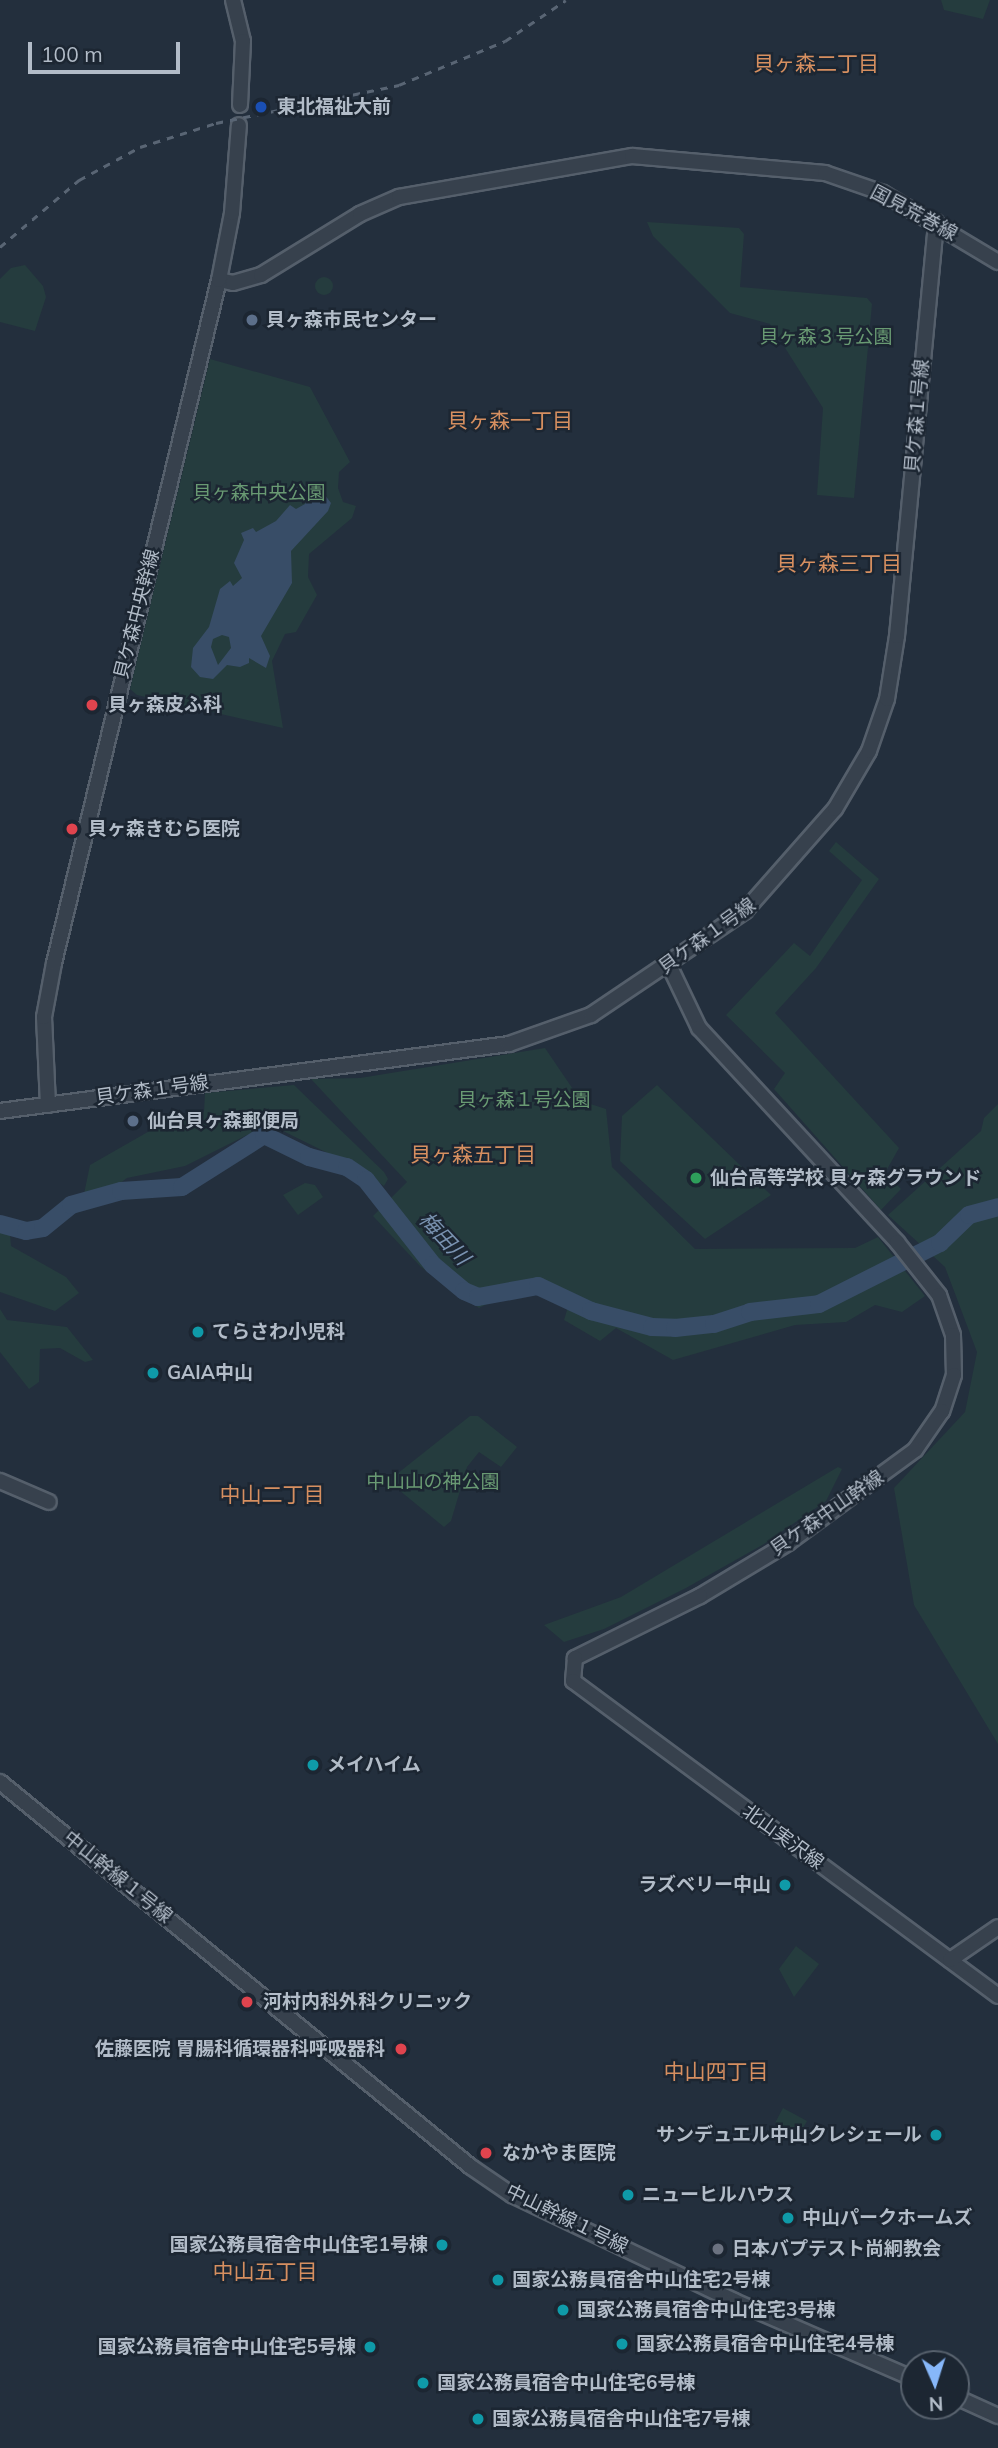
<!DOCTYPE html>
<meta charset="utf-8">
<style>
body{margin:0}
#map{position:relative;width:998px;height:2448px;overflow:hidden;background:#232f3d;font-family:Mulish,"Noto Sans JP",sans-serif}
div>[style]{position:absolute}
.green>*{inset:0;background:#253c3e}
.round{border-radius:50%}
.water>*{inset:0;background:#384d67}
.stream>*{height:2.5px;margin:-1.25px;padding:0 1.25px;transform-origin:1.25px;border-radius:1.25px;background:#384d67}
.river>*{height:18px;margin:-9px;padding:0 9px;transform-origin:9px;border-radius:9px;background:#384d67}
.roads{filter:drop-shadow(2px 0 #555f6b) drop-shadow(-2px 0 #555f6b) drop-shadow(0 2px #555f6b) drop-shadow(0 -2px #555f6b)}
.minor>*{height:14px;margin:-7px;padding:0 7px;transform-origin:7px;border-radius:7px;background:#37414d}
.rail>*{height:2.5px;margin-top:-1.25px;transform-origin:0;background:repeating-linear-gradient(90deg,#596574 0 7px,transparent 0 14px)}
.dots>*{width:19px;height:19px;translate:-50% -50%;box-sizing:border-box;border:4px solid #1c2632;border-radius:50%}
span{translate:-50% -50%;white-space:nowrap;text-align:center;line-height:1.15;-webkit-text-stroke:5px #1c2632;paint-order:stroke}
.poi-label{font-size:19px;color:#b2bcc8;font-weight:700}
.left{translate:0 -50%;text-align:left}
.right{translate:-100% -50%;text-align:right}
.street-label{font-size:19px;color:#b2bcc8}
.park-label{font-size:19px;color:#699a73}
.neighbourhood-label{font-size:21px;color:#d68f60}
.water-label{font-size:21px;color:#7a93b1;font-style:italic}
.north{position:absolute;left:900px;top:2350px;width:70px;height:70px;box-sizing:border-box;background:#1c2632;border:2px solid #58626e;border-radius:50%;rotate:177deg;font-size:19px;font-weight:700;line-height:28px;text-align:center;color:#b2bcc8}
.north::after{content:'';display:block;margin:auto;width:24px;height:32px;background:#87b7f9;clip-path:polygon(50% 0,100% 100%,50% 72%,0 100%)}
.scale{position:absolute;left:28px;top:42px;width:152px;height:32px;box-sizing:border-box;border:4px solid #b2bcc8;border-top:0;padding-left:9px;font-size:21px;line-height:24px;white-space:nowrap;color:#b2bcc8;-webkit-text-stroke:5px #1c2632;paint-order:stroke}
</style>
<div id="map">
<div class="green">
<i style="clip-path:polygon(941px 0,990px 0,983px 19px,944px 10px)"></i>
<i style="clip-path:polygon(647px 222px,739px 228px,744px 234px,740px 287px,867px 298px,872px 304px,854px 498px,817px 495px,823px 408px,770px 324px,730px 313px,653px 236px)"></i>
<i style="clip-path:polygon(25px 265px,43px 286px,46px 297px,35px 331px,0 322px,0 279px,11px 268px)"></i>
<i class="round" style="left:315px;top:277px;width:18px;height:18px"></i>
<i style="clip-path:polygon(210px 359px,310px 387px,350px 462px,339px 472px,338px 488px,343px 502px,356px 506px,352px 518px,309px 554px,308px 577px,317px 595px,296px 632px,285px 634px,272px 661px,283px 728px,137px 695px,130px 689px)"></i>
<i style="clip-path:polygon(836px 842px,879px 879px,816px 968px,775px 1013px,899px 1148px,885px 1173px,901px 1189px,881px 1210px,774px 1089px,785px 1073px,726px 1015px,794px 943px,810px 956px,862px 880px,829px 851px)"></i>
<i style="clip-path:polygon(545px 1048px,581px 1101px,606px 1109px,612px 1167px,695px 1249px,855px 1248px,878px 1237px,925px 1296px,902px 1312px,875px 1305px,846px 1322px,795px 1325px,673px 1360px,616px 1328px,600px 1341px,564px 1320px,571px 1297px,538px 1279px,479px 1308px,421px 1267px,373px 1216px,407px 1182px,311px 1079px,360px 1078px)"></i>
<i style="clip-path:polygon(294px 1085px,384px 1172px,388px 1179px,384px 1186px,360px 1169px,281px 1130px,247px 1135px,185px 1166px,127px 1178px,111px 1190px,84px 1194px,90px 1165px,160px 1125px,161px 1120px,204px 1112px,205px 1093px)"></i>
<i style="clip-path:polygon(657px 1085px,771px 1195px,705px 1239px,620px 1161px,622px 1116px)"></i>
<i style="clip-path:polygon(998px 1104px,998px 1744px,914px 1605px,894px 1488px,965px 1412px,977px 1352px,945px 1267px,888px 1215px,981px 1131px,984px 1118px)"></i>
<i style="clip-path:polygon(305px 1183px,315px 1185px,323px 1197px,298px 1215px,283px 1195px)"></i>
<i style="clip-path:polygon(0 1231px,10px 1234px,11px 1246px,66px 1277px,79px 1293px,55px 1311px,0 1292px)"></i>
<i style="clip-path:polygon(0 1309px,7px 1320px,67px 1327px,93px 1360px,85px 1362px,60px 1348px,40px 1349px,39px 1382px,29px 1389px,0 1352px)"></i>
<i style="clip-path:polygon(470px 1416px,478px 1416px,517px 1447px,501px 1467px,479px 1452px,467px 1467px,451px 1521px,444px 1527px,388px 1481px)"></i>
<i style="clip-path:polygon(838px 1467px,842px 1469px,826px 1501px,764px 1544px,686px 1588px,604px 1629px,564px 1642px,544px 1625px,621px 1597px)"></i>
<i style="clip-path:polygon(796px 1946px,819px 1964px,794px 1997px,779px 1969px)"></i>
<i style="clip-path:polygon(783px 2108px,807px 2121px,799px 2135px,775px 2123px)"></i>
</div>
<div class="water">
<i style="clip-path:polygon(evenodd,309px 485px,318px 486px,331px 503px,328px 511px,291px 551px,292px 583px,261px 636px,270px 656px,266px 668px,249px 658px,249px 663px,240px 667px,227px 665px,213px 679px,200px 677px,191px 667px,193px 648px,209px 627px,220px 589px,230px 581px,233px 586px,242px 578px,234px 563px,244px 540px,241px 533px,253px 528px,256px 532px,276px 521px,290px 505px,296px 509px,305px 504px,309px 485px,222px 635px,229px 637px,231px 648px,218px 665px,211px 647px,213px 639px,222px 635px)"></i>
</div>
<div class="stream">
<i style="left:997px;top:1207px;width:1px;rotate:-45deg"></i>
</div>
<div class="river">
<i style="left:0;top:1224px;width:27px;rotate:15deg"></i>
<i style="left:26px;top:1231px;width:17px;rotate:-10deg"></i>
<i style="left:43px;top:1228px;width:36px;rotate:-39deg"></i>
<i style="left:71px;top:1205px;width:52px;rotate:-15.6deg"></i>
<i style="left:121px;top:1191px;width:61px;rotate:-3.8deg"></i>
<i style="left:182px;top:1187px;width:97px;rotate:-32.4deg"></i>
<i style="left:264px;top:1135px;width:50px;rotate:26.1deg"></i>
<i style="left:309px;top:1157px;width:39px;rotate:15deg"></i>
<i style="left:347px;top:1167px;width:23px;rotate:34deg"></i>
<i style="left:366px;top:1180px;width:108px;rotate:51.8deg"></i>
<i style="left:433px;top:1265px;width:40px;rotate:40deg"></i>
<i style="left:464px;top:1291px;width:15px;rotate:23deg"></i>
<i style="left:478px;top:1297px;width:61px;rotate:-10.4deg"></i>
<i style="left:538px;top:1286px;width:59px;rotate:25.3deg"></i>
<i style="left:591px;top:1311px;width:63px;rotate:14.7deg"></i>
<i style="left:652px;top:1327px;width:23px;rotate:2deg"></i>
<i style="left:675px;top:1328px;width:39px;rotate:-6deg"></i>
<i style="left:714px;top:1324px;width:38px;rotate:-18deg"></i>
<i style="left:750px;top:1312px;width:69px;rotate:-6.6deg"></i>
<i style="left:819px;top:1304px;width:136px;rotate:-26.8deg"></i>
<i style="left:940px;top:1243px;width:40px;rotate:-44deg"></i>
<i style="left:969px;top:1215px;width:30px;rotate:-15deg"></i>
</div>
<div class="roads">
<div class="minor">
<i style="left:233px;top:0;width:42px;rotate:76.3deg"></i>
<i style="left:243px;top:41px;width:64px;rotate:92.7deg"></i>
<i style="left:219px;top:280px;width:14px;rotate:12deg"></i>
<i style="left:233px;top:283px;width:29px;rotate:-16deg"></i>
<i style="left:261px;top:275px;width:116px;rotate:-31.6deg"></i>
<i style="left:360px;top:214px;width:43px;rotate:-23.6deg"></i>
<i style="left:399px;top:197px;width:237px;rotate:-10deg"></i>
<i style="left:632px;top:156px;width:194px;rotate:5deg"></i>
<i style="left:825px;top:173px;width:61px;rotate:19deg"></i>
<i style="left:883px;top:193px;width:134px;rotate:31deg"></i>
<i style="left:669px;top:965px;width:70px;rotate:64.5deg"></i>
<i style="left:699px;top:1028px;width:292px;rotate:47.2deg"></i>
<i style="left:897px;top:1242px;width:68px;rotate:51.6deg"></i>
<i style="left:939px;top:1295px;width:42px;rotate:70.7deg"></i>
<i style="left:953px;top:1335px;width:40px;rotate:88.6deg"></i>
<i style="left:954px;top:1375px;width:38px;rotate:108deg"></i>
<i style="left:942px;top:1411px;width:47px;rotate:124.7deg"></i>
<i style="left:915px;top:1450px;width:157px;rotate:143.8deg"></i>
<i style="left:788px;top:1543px;width:103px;rotate:148.9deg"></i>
<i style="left:700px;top:1596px;width:140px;rotate:153.6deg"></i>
<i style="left:575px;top:1658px;width:23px;rotate:95deg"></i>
<i style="left:573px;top:1681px;width:529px;rotate:36.54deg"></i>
<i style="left:48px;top:1105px;width:88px;rotate:-92.6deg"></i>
<i style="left:44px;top:1017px;width:55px;rotate:-79.5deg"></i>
<i style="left:54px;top:963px;width:703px;rotate:-76.42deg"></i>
<i style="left:219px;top:280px;width:68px;rotate:-79deg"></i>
<i style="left:232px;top:213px;width:88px;rotate:-85.5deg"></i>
<i style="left:0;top:1111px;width:513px;rotate:-7.5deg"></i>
<i style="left:509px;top:1044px;width:87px;rotate:-19.5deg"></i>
<i style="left:591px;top:1015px;width:186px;rotate:-34deg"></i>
<i style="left:745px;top:911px;width:136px;rotate:-48.6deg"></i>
<i style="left:835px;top:809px;width:67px;rotate:-59.6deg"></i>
<i style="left:869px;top:751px;width:55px;rotate:-70.9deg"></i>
<i style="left:887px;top:699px;width:64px;rotate:-81deg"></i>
<i style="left:897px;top:636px;width:416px;rotate:-84.6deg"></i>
<i style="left:0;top:1481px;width:53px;rotate:23.2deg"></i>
<i style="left:0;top:1782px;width:608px;rotate:39.26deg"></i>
<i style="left:471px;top:2167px;width:50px;rotate:34.3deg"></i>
<i style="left:512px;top:2195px;width:246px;rotate:25.5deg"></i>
<i style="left:734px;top:2301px;width:196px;rotate:23.4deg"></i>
<i style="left:950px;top:1960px;width:58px;rotate:-34.5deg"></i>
<i style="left:956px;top:2397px;width:46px;rotate:24.3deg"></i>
</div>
</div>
<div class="rail">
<i style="left:0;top:247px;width:104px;rotate:-40.3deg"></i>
<i style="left:79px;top:180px;width:69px;rotate:-28.4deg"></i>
<i style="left:140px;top:147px;width:80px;rotate:-17.5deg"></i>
<i style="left:216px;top:123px;width:187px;rotate:-11.7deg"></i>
<i style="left:399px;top:85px;width:115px;rotate:-22.5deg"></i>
<i style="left:505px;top:41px;width:73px;rotate:-33.9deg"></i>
</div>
<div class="dots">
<i style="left:261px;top:107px;background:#1a4fb4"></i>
<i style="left:252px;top:320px;background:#5c6f8a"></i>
<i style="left:92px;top:705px;background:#e0444e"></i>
<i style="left:72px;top:829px;background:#e0444e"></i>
<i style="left:133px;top:1121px;background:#5c6f8a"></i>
<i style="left:696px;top:1178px;background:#2e9e5b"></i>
<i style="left:198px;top:1332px;background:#0f9aa8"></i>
<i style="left:153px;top:1373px;background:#0f9aa8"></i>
<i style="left:313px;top:1765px;background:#0f9aa8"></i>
<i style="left:785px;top:1885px;background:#0f9aa8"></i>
<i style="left:247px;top:2002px;background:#e0444e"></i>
<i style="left:401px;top:2049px;background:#e0444e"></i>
<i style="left:936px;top:2135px;background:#0f9aa8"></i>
<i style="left:486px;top:2153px;background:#e0444e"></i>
<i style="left:628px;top:2195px;background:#0f9aa8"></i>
<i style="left:788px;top:2218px;background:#0f9aa8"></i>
<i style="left:442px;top:2245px;background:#0f9aa8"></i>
<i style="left:718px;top:2249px;background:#6b7280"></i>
<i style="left:498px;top:2280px;background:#0f9aa8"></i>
<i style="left:563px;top:2310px;background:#0f9aa8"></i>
<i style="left:622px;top:2344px;background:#0f9aa8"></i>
<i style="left:370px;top:2347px;background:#0f9aa8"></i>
<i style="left:423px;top:2383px;background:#0f9aa8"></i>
<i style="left:478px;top:2419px;background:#0f9aa8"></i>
</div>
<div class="poi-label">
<span class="left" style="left:277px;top:107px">東北福祉大前</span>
<span class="left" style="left:266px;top:320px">貝ヶ森市民センター</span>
<span class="left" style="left:108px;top:705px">貝ヶ森皮ふ科</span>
<span class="left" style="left:88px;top:829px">貝ヶ森きむら医院</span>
<span class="left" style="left:147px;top:1121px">仙台貝ヶ森郵便局</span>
<span class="left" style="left:710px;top:1178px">仙台高等学校 貝ヶ森グラウンド</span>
<span class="left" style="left:212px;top:1332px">てらさわ小児科</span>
<span class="left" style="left:167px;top:1373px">GAIA中山</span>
<span class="left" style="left:327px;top:1765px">メイハイム</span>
<span class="right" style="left:771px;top:1885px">ラズベリー中山</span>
<span class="left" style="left:263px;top:2002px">河村内科外科クリニック</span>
<span class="right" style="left:385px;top:2049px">佐藤医院 胃腸科循環器科呼吸器科</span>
<span class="right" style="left:922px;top:2135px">サンデュエル中山クレシェール</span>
<span class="left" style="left:502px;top:2153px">なかやま医院</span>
<span class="left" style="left:642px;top:2195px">ニューヒルハウス</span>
<span class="left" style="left:802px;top:2218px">中山パークホームズ</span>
<span class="right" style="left:428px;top:2245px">国家公務員宿舎中山住宅1号棟</span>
<span class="left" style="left:732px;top:2249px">日本バプテスト尚絅教会</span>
<span class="left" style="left:512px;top:2280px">国家公務員宿舎中山住宅2号棟</span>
<span class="left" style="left:577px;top:2310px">国家公務員宿舎中山住宅3号棟</span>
<span class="left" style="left:636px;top:2344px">国家公務員宿舎中山住宅4号棟</span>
<span class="right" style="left:356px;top:2347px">国家公務員宿舎中山住宅5号棟</span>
<span class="left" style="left:437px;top:2383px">国家公務員宿舎中山住宅6号棟</span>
<span class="left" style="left:492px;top:2419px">国家公務員宿舎中山住宅7号棟</span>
</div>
<div class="street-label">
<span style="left:914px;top:213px;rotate:28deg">国見荒巻線</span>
<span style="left:917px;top:416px;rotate:-85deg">貝ケ森１号線</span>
<span style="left:137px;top:614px;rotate:-76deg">貝ケ森中央幹線</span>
<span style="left:707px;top:936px;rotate:-36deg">貝ケ森１号線</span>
<span style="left:152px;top:1090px;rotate:-8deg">貝ケ森１号線</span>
<span style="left:827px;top:1513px;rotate:-35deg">貝ケ森中山幹線</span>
<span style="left:783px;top:1837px;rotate:36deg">北山実沢線</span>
<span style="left:118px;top:1877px;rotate:39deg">中山幹線１号線</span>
<span style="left:567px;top:2219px;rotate:26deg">中山幹線１号線</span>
</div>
<div class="park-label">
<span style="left:826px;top:337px">貝ヶ森３号公園</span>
<span style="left:259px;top:493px">貝ヶ森中央公園</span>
<span style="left:524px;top:1100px">貝ヶ森１号公園</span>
<span style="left:433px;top:1482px">中山山の神公園</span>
</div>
<div class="neighbourhood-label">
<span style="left:816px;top:63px">貝ヶ森二丁目</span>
<span style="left:510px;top:420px">貝ヶ森一丁目</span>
<span style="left:839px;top:563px">貝ヶ森三丁目</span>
<span style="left:473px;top:1154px">貝ヶ森五丁目</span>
<span style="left:272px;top:1494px">中山二丁目</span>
<span style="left:716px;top:2071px">中山四丁目</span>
<span style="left:265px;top:2271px">中山五丁目</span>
</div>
<div class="water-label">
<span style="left:445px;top:1238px;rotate:47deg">梅田川</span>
</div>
<div class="north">N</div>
<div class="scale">100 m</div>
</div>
